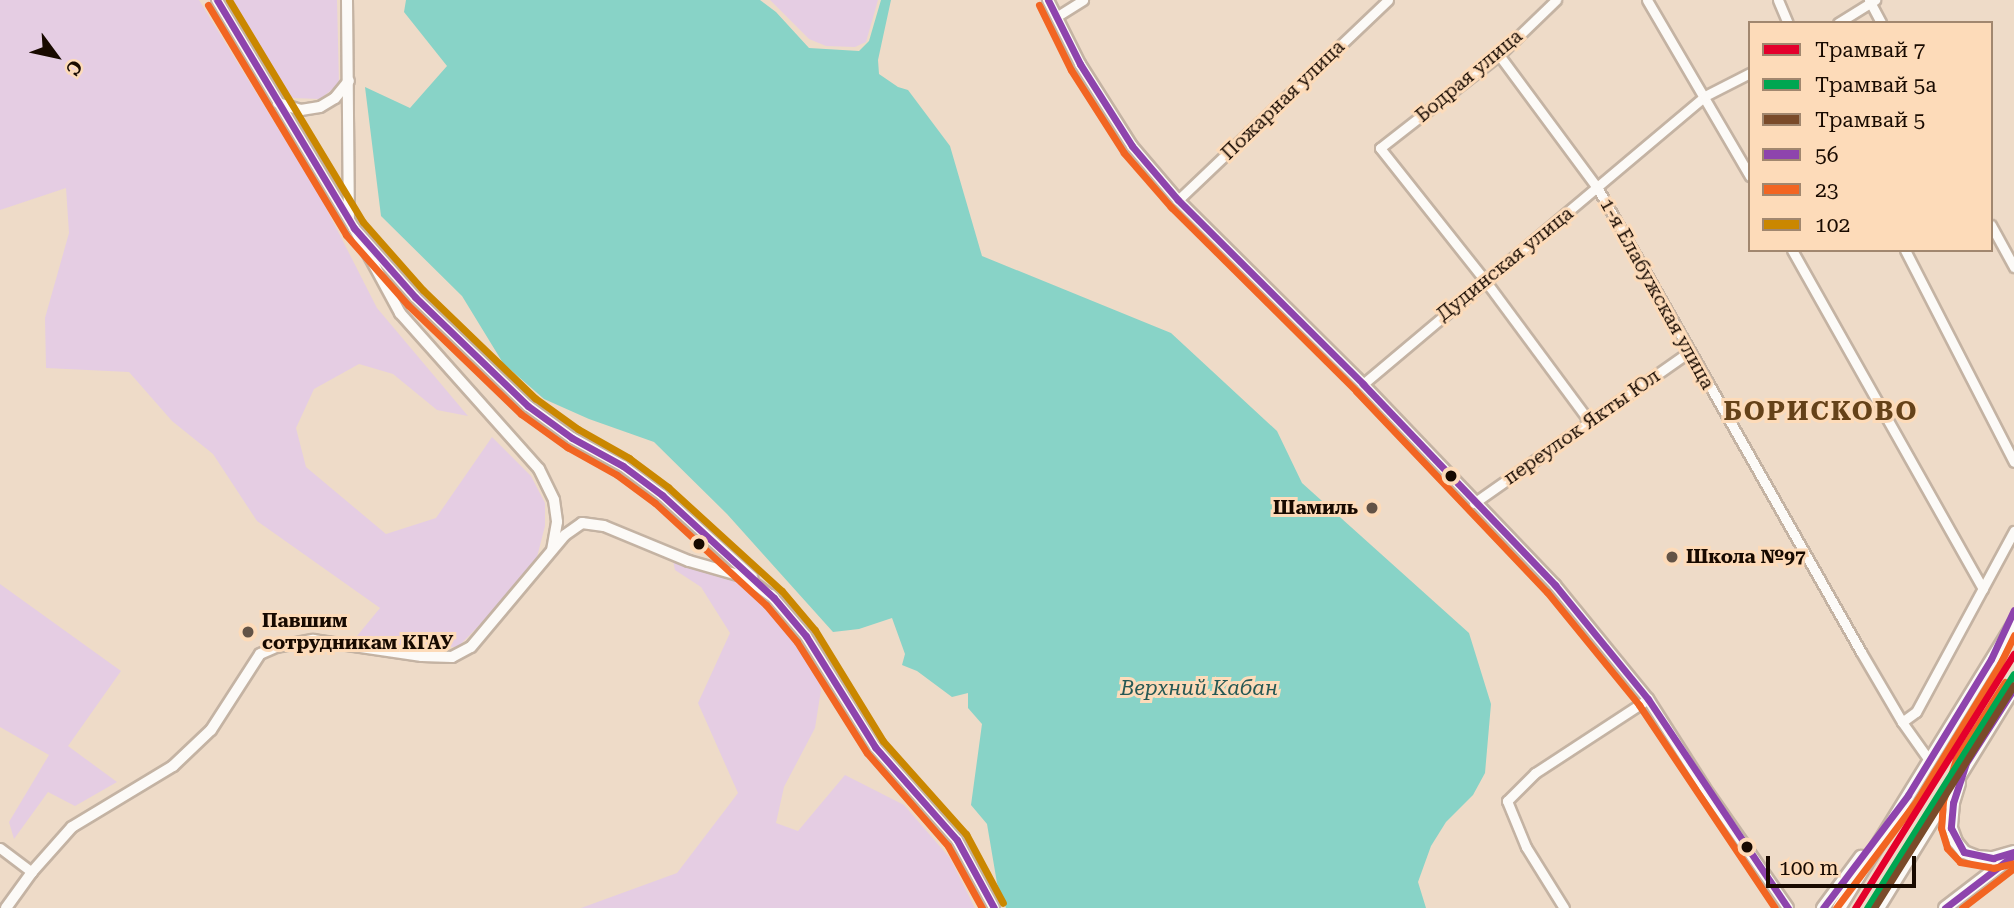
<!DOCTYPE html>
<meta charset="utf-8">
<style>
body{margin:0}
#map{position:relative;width:2014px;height:908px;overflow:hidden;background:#eedbc8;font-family:"Roboto Serif",serif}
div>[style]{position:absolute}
.green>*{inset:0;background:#e5cde3}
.water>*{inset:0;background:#88d3c7}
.roads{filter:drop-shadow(2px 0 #c4b3a3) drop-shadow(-2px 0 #c4b3a3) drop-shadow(0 2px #c4b3a3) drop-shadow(0 -2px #c4b3a3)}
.minor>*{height:9px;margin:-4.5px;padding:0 4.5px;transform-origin:4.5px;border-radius:4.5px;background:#fcfaf7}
.tertiary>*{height:10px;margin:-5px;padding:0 5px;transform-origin:5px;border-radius:5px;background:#fcfaf7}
.secondary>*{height:12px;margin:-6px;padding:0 6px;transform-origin:6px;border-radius:6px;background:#fcfaf7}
.bus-1>*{height:7px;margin:-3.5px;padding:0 3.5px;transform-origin:3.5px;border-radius:3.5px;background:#8e44ad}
.bus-2>*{height:7px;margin:-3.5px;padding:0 3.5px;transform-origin:3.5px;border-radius:3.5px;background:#f26522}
.bus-3>*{height:7px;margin:-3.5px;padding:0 3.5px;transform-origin:3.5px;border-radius:3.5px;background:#ca8700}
.tram-1>*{height:7px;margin:-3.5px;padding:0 3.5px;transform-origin:3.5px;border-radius:3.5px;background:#e4002b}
.tram-2>*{height:7px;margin:-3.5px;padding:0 3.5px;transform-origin:3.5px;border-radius:3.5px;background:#00a651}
.tram-3>*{height:7px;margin:-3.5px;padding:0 3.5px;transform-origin:3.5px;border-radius:3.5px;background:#7a4b2a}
.dots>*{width:19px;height:19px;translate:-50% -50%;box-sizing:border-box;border:4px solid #fddbb9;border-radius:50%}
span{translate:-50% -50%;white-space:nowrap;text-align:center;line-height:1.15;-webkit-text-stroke:6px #fddbb9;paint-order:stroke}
.street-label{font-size:19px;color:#180a00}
.poi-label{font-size:19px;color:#180a00;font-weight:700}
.right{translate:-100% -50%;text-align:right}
.left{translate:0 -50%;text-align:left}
.water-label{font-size:21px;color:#265854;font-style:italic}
.district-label{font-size:26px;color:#654219;font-weight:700;letter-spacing:2px}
.legend{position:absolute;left:1748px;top:21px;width:245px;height:231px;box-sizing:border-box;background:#fddbb9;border:2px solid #a1876f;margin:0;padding:9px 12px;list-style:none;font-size:21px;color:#180a00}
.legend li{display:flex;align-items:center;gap:14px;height:35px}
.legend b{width:35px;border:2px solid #a1876f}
.north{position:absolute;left:21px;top:21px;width:70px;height:70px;-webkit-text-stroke:5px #fddbb9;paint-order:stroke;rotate:123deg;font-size:19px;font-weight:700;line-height:28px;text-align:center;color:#180a00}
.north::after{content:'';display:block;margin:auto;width:24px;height:32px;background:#180a00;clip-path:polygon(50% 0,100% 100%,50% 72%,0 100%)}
.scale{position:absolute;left:1766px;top:856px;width:150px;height:32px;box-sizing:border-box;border:4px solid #180a00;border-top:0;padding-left:9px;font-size:21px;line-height:24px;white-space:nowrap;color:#180a00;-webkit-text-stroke:5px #fddbb9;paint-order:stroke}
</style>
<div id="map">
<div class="green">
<i style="clip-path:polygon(0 0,199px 0,321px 198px,377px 308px,468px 416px,437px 410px,393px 374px,359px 364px,314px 389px,296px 428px,306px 467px,386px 534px,436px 518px,492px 437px,531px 476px,545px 503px,545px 526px,537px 557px,508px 596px,458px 647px,396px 646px,357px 636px,380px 608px,257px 521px,213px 454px,172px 421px,129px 372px,46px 368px,45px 318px,69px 233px,66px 188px,0 210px)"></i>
<i style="clip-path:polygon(233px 0,337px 0,339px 84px,320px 99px,292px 98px)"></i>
<i style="clip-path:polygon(770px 0,878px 0,866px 42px,855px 47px,826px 46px,809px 39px)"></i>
<i style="clip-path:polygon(672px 556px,739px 582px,771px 602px,816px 668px,821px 690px,815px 728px,784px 787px,776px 823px,798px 831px,845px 775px,904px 805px,950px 858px,975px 908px,581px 908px,677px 873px,738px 793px,698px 703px,730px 633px,701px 587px,675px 570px)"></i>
<i style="clip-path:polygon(0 584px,121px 671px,68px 746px,117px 782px,75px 806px,48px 792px,14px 839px,9px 822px,49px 755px,0 727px)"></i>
</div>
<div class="water">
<i style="clip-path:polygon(406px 0,760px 0,776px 12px,809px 48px,859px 51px,869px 41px,881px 0,891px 0,878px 60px,879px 74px,898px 87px,908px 90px,950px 146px,982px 256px,1171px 333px,1277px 431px,1302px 483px,1469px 633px,1491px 704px,1485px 773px,1473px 795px,1446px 822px,1431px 846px,1418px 882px,1426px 908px,1006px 908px,997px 883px,987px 824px,971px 805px,982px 724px,968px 708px,968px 693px,952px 697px,917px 671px,902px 665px,905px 654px,892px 618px,859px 629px,833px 632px,727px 514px,654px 442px,589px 419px,544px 399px,503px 363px,462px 296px,381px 216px,365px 87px,410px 108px,447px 66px,404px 12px)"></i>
</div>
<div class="roads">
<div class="minor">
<i style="left:1556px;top:0;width:79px;rotate:136deg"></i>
<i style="left:1499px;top:55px;width:151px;rotate:142deg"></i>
<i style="left:1380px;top:148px;width:167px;rotate:51.6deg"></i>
<i style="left:1484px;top:279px;width:177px;rotate:53.5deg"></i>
<i style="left:1647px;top:0;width:204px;rotate:59.7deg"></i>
<i style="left:1778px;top:0;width:25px;rotate:67deg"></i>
<i style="left:1869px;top:0;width:26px;rotate:62deg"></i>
<i style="left:1056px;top:17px;width:32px;rotate:-32deg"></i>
<i style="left:1838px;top:23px;width:44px;rotate:-31.9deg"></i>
<i style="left:1499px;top:55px;width:167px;rotate:53.5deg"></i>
<i style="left:1598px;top:189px;width:532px;rotate:60.4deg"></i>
<i style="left:1861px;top:652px;width:81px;rotate:59.6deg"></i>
<i style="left:1902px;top:722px;width:47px;rotate:54.6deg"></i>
<i style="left:1178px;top:200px;width:290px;rotate:-43.6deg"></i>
<i style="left:1991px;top:225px;width:48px;rotate:61.3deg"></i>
<i style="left:1792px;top:250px;width:389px;rotate:60.6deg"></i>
<i style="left:1905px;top:250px;width:238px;rotate:62.8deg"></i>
<i style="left:1363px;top:384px;width:447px;rotate:-40.1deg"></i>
<i style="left:1705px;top:96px;width:51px;rotate:-27.1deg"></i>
<i style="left:1474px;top:503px;width:263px;rotate:-35.1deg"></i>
<i style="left:1902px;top:722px;width:17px;rotate:-36deg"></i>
<i style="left:1916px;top:712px;width:206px;rotate:-61.6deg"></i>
<i style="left:0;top:848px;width:40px;rotate:37deg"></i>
<i style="left:1564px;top:908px;width:72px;rotate:-121.9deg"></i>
<i style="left:1526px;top:847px;width:50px;rotate:-112.4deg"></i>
<i style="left:1507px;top:801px;width:40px;rotate:-45deg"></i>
<i style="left:1535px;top:773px;width:135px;rotate:-33.2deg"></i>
</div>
<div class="tertiary">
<i style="left:217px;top:0;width:266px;rotate:59deg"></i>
<i style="left:354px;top:228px;width:97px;rotate:61.6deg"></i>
<i style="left:400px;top:313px;width:209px;rotate:48.3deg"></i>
<i style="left:539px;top:469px;width:34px;rotate:64deg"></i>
<i style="left:554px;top:500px;width:22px;rotate:82deg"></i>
<i style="left:557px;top:522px;width:27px;rotate:100deg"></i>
<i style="left:347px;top:0;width:218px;rotate:89.5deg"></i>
<i style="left:1048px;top:0;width:72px;rotate:63.4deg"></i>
<i style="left:1080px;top:64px;width:97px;rotate:57.6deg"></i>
<i style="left:1132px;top:146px;width:71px;rotate:49.6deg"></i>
<i style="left:1178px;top:200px;width:261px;rotate:44.8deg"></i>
<i style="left:1363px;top:384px;width:278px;rotate:46.3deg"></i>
<i style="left:1555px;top:585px;width:147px;rotate:50.8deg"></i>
<i style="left:1648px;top:699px;width:104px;rotate:57.5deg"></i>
<i style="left:1704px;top:787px;width:147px;rotate:55.2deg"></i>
<i style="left:278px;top:103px;width:24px;rotate:17deg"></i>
<i style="left:301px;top:110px;width:19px;rotate:-9deg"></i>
<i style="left:320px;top:107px;width:17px;rotate:-31deg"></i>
<i style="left:335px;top:98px;width:22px;rotate:-51deg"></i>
<i style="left:354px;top:228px;width:92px;rotate:48.5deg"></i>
<i style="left:415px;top:297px;width:157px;rotate:44deg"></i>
<i style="left:528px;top:406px;width:54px;rotate:36deg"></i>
<i style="left:572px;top:438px;width:58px;rotate:28.8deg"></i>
<i style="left:623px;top:466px;width:49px;rotate:36.6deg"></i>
<i style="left:662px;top:495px;width:122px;rotate:42.3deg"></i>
<i style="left:771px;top:595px;width:54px;rotate:49.5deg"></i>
<i style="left:806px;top:636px;width:131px;rotate:58.1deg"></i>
<i style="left:875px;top:747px;width:124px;rotate:48.6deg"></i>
<i style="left:957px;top:840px;width:77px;rotate:61.4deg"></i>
<i style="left:6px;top:908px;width:44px;rotate:-54.2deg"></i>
<i style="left:32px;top:872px;width:60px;rotate:-48.4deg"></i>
<i style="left:72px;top:827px;width:118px;rotate:-31.1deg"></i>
<i style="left:173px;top:766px;width:52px;rotate:-43.5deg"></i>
<i style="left:211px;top:730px;width:90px;rotate:-57.2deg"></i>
<i style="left:260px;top:654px;width:17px;rotate:-24deg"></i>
<i style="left:276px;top:647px;width:38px;rotate:-11deg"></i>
<i style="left:313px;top:640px;width:110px;rotate:8.4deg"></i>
<i style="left:422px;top:656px;width:30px;rotate:2deg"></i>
<i style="left:452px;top:657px;width:21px;rotate:-28deg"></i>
<i style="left:471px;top:647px;width:146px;rotate:-50deg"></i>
<i style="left:565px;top:535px;width:21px;rotate:-35deg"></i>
<i style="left:582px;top:523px;width:22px;rotate:8deg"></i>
<i style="left:604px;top:526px;width:92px;rotate:22.4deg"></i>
<i style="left:689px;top:561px;width:58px;rotate:15.9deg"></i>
<i style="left:745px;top:577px;width:36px;rotate:36deg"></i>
</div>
<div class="secondary">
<i style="left:1959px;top:783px;width:21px;rotate:107deg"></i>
<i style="left:1953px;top:803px;width:25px;rotate:95deg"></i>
<i style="left:1951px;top:828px;width:15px;rotate:70deg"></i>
<i style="left:1956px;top:842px;width:13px;rotate:51deg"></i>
<i style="left:1964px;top:852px;width:14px;rotate:21deg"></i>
<i style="left:1977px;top:857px;width:16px;rotate:4deg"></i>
<i style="left:1993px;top:858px;width:22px;rotate:-16deg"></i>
<i style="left:1823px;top:908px;width:64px;rotate:-53.3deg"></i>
<i style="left:1839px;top:908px;width:334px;rotate:-58.4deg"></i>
<i style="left:1878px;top:908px;width:259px;rotate:-58.3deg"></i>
<i style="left:1945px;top:908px;width:87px;rotate:-37.5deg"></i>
</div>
</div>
<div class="bus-1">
<i style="left:217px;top:0;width:266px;rotate:59deg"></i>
<i style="left:354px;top:228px;width:92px;rotate:48.5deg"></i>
<i style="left:415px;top:297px;width:157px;rotate:44deg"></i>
<i style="left:528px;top:406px;width:54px;rotate:36deg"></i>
<i style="left:572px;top:438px;width:58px;rotate:28.8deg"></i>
<i style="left:623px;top:466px;width:49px;rotate:36.6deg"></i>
<i style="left:662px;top:495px;width:152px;rotate:42.6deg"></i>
<i style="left:774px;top:598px;width:50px;rotate:49.9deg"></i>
<i style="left:806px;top:636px;width:131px;rotate:58.1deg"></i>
<i style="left:875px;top:747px;width:124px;rotate:48.6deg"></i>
<i style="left:957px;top:840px;width:77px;rotate:61.4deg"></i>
<i style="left:1048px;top:0;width:72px;rotate:63.4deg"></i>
<i style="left:1080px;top:64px;width:97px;rotate:57.6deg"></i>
<i style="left:1132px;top:146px;width:71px;rotate:49.6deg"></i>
<i style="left:1178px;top:200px;width:261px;rotate:44.8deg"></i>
<i style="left:1363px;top:384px;width:278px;rotate:46.3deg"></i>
<i style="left:1555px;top:585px;width:147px;rotate:50.8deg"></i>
<i style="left:1648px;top:699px;width:252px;rotate:56.2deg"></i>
<i style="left:2014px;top:688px;width:89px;rotate:122.6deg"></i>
<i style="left:1966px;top:763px;width:42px;rotate:108deg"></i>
<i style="left:1953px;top:803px;width:25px;rotate:95deg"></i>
<i style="left:1951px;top:828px;width:27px;rotate:62deg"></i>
<i style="left:1964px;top:852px;width:30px;rotate:12deg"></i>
<i style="left:1993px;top:858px;width:22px;rotate:-16deg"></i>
<i style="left:1823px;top:908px;width:141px;rotate:-53deg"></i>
<i style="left:1908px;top:795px;width:159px;rotate:-58.6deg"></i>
<i style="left:1991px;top:659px;width:54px;rotate:-64.9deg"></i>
<i style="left:1945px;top:908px;width:87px;rotate:-37.5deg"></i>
</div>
<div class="bus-2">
<i style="left:208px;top:5px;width:268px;rotate:59deg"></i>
<i style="left:346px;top:235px;width:94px;rotate:48.5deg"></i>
<i style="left:408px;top:305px;width:157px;rotate:44deg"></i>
<i style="left:521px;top:414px;width:57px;rotate:35.7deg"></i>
<i style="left:567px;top:447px;width:57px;rotate:29.2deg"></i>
<i style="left:617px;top:475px;width:47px;rotate:36.4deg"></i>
<i style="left:655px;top:503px;width:151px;rotate:42.6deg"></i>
<i style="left:766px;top:605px;width:48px;rotate:50deg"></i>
<i style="left:797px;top:642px;width:131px;rotate:57.8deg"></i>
<i style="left:867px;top:753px;width:123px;rotate:48.9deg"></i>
<i style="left:948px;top:846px;width:71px;rotate:61.3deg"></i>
<i style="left:1039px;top:5px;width:72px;rotate:63.8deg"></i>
<i style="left:1071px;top:70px;width:98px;rotate:57.4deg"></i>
<i style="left:1124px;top:153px;width:72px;rotate:49deg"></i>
<i style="left:1171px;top:207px;width:261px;rotate:44.8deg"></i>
<i style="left:1356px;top:391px;width:277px;rotate:46.5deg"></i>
<i style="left:1547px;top:592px;width:146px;rotate:50.8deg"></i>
<i style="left:1639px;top:705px;width:244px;rotate:56.2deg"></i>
<i style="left:2005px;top:682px;width:91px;rotate:122.5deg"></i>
<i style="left:1956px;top:759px;width:44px;rotate:107.2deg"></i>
<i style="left:1943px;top:801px;width:27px;rotate:94deg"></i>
<i style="left:1941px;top:828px;width:21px;rotate:73deg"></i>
<i style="left:1947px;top:848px;width:19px;rotate:47deg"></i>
<i style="left:1960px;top:862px;width:34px;rotate:10deg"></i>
<i style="left:1993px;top:868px;width:22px;rotate:-13deg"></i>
<i style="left:1836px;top:908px;width:135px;rotate:-53.1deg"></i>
<i style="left:1917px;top:800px;width:159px;rotate:-58.6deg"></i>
<i style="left:2000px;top:664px;width:32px;rotate:-64deg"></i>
<i style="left:1962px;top:908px;width:66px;rotate:-37.6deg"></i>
</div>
<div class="bus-3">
<i style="left:229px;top:0;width:259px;rotate:58.9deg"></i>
<i style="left:363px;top:222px;width:91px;rotate:48.6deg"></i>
<i style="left:423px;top:290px;width:156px;rotate:44deg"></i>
<i style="left:535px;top:398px;width:53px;rotate:35.8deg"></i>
<i style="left:578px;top:429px;width:59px;rotate:29.6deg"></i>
<i style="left:629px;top:458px;width:49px;rotate:36.6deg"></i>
<i style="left:668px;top:487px;width:154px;rotate:42.4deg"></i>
<i style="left:782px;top:591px;width:51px;rotate:49.8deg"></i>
<i style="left:815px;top:630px;width:130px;rotate:58.5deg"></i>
<i style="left:883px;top:741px;width:125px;rotate:48.3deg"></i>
<i style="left:966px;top:834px;width:78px;rotate:61.8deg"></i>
</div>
<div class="tram-1">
<i style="left:1855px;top:908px;width:300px;rotate:-58deg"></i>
</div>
<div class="tram-2">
<i style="left:1867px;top:908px;width:276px;rotate:-57.9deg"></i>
</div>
<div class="tram-3">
<i style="left:1874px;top:908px;width:263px;rotate:-57.9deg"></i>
</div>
<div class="dots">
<i style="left:1451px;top:476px;background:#180a00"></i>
<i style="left:1372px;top:508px;background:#635346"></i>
<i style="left:699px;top:544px;background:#180a00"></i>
<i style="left:1672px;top:557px;background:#635346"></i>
<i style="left:248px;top:632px;background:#635346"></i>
<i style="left:1747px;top:847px;background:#180a00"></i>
</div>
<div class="street-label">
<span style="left:1469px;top:76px;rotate:-40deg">Бодрая улица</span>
<span style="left:1283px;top:100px;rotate:-44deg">Пожарная улица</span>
<span style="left:1505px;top:264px;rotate:-39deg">Дудинская улица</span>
<span style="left:1657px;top:294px;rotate:61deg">1-я Елабужская улица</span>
<span style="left:1582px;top:427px;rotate:-35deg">переулок Якты Юл</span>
</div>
<div class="poi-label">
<span class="right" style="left:1358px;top:508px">Шамиль</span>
<span class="left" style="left:1686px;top:557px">Школа №97</span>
<span class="left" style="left:262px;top:632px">Павшим<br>сотрудникам КГАУ</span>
</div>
<div class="water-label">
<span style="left:1199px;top:688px">Верхний Кабан</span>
</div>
<div class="district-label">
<span style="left:1821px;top:412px">БОРИСКОВО</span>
</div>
<ul class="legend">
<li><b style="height:9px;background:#e4002b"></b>Трамвай 7</li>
<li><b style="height:9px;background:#00a651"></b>Трамвай 5а</li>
<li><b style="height:9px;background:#7a4b2a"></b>Трамвай 5</li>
<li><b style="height:9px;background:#8e44ad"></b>56</li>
<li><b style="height:9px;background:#f26522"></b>23</li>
<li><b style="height:9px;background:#ca8700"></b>102</li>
</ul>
<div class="north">С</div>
<div class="scale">100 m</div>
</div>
